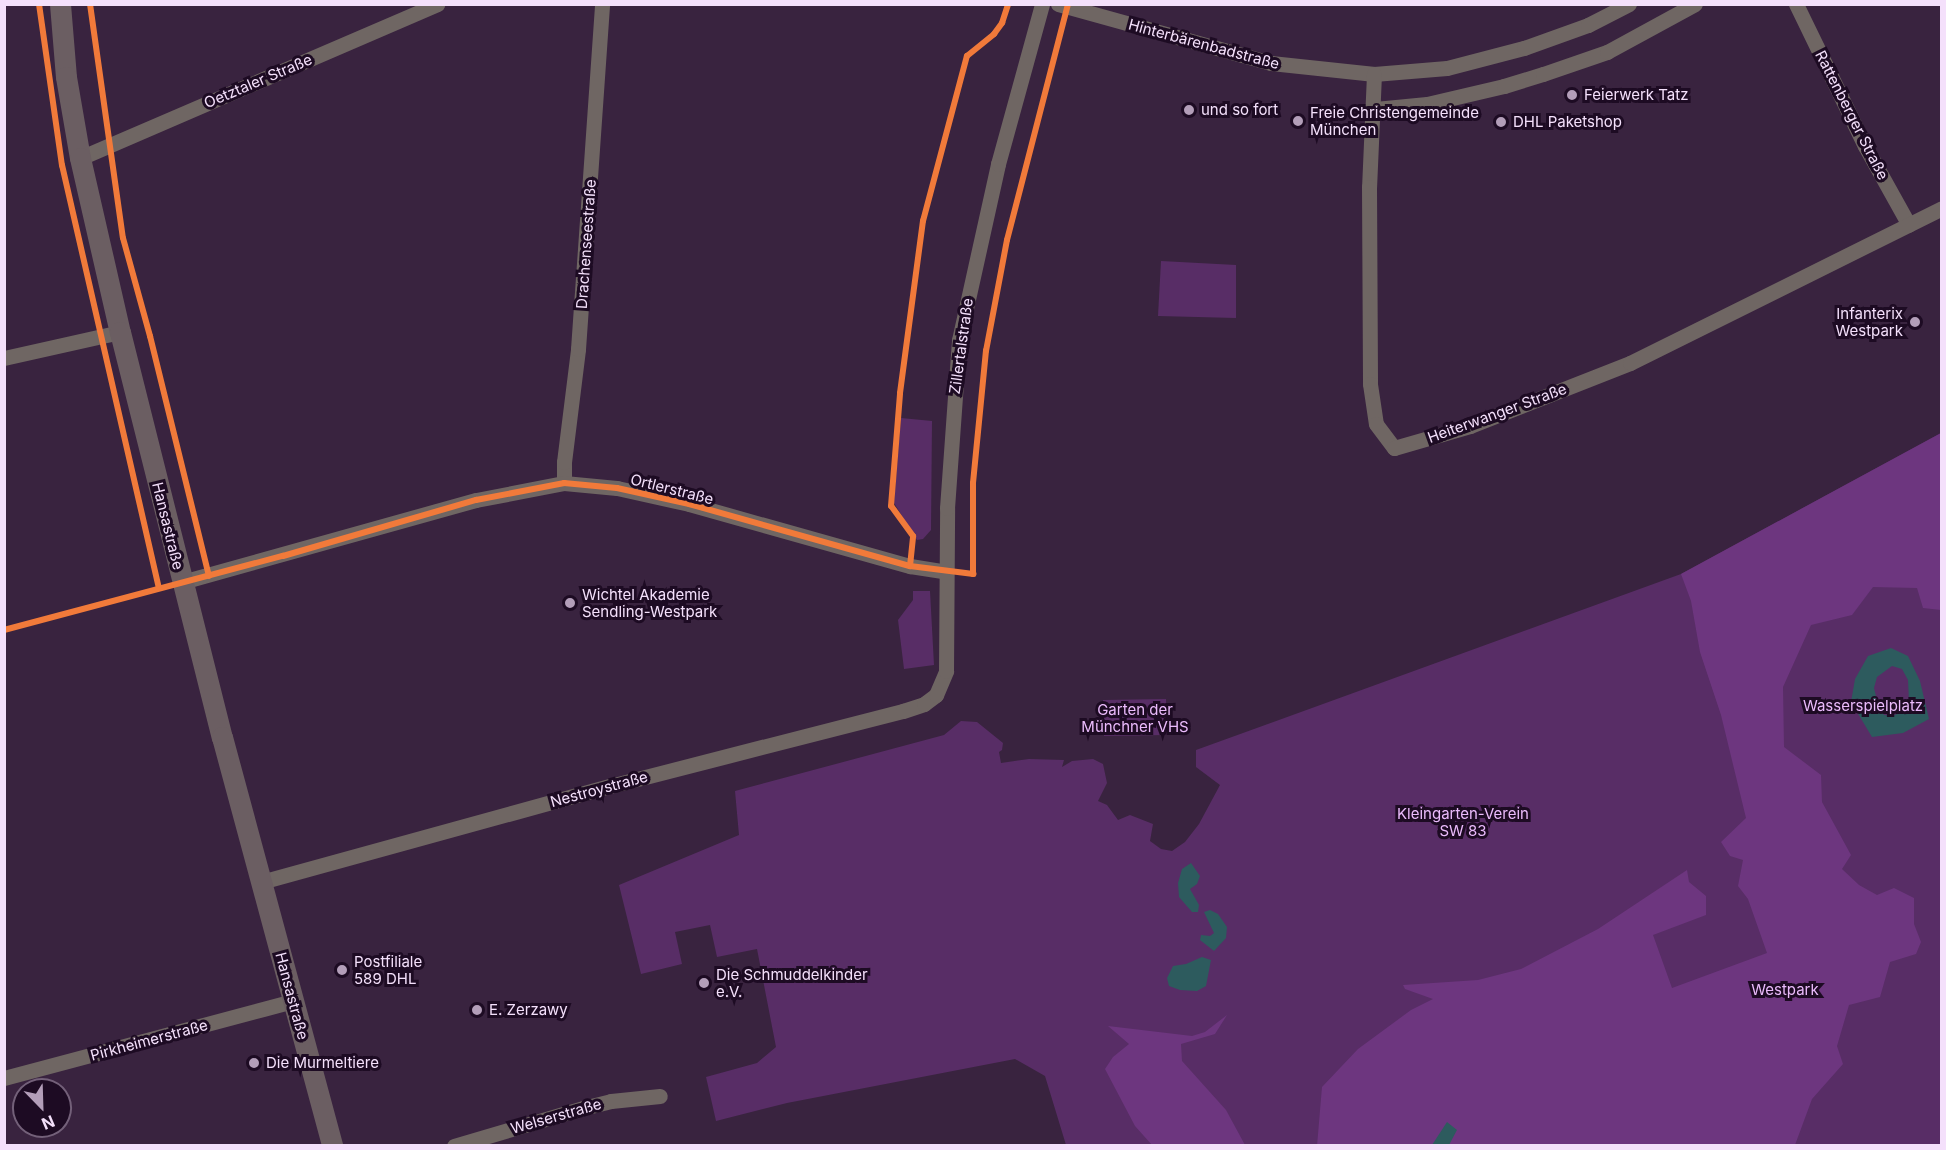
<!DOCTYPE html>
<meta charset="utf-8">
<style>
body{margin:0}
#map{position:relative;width:1946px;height:1150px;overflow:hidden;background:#39233f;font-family:Inter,sans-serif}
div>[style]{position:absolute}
.green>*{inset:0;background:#582d66}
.forest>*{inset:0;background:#6d367f}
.water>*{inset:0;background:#2d5b5e}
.street>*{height:15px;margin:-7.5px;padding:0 7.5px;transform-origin:7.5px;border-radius:7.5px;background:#6f6663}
.secondary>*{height:21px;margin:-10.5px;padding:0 10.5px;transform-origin:10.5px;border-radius:10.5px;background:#6b5e62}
.cycleway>*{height:6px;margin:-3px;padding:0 3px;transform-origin:3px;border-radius:3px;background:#f17a3a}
.dots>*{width:16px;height:16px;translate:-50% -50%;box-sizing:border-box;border:3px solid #1d0b23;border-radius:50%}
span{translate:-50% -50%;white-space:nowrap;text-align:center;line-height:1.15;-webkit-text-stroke:6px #1d0b23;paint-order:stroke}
.street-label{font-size:15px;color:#f4e0fb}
.poi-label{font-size:15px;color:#f4e0fb}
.left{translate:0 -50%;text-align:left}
.right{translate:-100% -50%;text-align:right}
.park-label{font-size:15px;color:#ebbbfc}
.frame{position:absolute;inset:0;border:6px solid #f4e0fb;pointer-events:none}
.north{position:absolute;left:12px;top:1078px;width:60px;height:60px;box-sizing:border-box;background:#1d0b23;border:2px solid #736079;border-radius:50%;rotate:157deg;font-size:16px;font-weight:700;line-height:24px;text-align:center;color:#f4e0fb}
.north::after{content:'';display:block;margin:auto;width:21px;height:27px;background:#b39eb9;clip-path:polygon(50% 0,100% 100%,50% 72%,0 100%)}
</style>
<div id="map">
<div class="green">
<i style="clip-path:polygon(1161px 261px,1236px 265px,1236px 318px,1158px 316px)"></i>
<i style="clip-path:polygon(901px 418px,932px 421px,931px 530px,923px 539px,917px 540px,894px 503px)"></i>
<i style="clip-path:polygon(1941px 433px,1941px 1145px,1066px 1145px,1045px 1076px,1015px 1059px,787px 1103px,716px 1121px,706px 1077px,757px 1063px,776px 1047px,757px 949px,717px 957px,710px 925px,675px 932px,682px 964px,641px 974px,619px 885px,739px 835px,735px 791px,944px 735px,961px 721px,977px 722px,1003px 743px,1002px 750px,999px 752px,1001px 763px,1029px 759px,1064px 760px,1062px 767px,1072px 761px,1093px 759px,1103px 764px,1107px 783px,1098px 801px,1107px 805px,1118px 820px,1130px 815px,1153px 824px,1150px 841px,1161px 849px,1172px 851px,1185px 842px,1199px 824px,1220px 785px,1196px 767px,1196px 750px,1681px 574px)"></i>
<i style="clip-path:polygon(913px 591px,930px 591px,934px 665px,904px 669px,898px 620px,913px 600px)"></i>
<i style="clip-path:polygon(1166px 699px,1167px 735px,1104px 736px,1103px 700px)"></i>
</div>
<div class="forest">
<i style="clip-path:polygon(1941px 433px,1941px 610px,1923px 608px,1917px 588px,1873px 587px,1852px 615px,1811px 625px,1783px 687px,1784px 747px,1821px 775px,1822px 802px,1851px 855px,1842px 869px,1859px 885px,1877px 895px,1894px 888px,1914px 898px,1914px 924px,1921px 942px,1916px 954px,1890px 962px,1880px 997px,1849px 1005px,1837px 1046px,1843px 1064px,1812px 1099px,1795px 1145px,1317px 1146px,1322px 1087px,1358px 1049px,1411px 1010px,1433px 999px,1405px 989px,1403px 985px,1478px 980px,1521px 969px,1598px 929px,1687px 870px,1689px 882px,1706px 896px,1706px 915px,1653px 935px,1672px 988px,1767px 953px,1748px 899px,1738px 886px,1743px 860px,1730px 856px,1721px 842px,1746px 818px,1721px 715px,1700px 652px,1691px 601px,1681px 574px)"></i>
<i style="clip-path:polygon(1227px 1015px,1215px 1034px,1181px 1044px,1182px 1061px,1226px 1110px,1245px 1145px,1152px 1145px,1135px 1126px,1105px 1069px,1113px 1057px,1129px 1044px,1108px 1026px,1192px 1036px,1205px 1032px)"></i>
</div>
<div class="water">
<i style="clip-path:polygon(evenodd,1891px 648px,1908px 656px,1920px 681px,1929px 719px,1903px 733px,1872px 737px,1851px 702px,1855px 679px,1868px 656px,1891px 648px,1892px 666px,1902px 669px,1908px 680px,1909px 701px,1900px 713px,1892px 716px,1884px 715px,1879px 708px,1874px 688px,1877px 677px,1892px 666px)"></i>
<i style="clip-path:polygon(1191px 863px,1200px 876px,1197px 884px,1190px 889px,1199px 905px,1198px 912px,1192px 912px,1179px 897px,1178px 883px,1182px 869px)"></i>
<i style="clip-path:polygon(1210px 910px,1218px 914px,1227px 927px,1226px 938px,1214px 951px,1200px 940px,1201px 935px,1210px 936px,1214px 933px,1204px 912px)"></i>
<i style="clip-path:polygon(1202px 957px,1211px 960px,1206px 986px,1197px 991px,1180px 990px,1169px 986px,1167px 978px,1173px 966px,1186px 964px)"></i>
<i style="clip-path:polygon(1447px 1122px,1457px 1130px,1449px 1145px,1432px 1145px)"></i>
</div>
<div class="street">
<i style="left:1058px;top:4px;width:221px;rotate:15.5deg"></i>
<i style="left:1271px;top:63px;width:104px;rotate:6.1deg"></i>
<i style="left:1374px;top:74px;width:73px;rotate:-4.7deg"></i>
<i style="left:1447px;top:68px;width:80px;rotate:-14.6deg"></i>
<i style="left:1524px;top:48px;width:68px;rotate:-19.8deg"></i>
<i style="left:1588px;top:25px;width:46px;rotate:-27.1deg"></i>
<i style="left:1796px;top:4px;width:158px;rotate:64.1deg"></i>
<i style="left:1865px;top:146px;width:90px;rotate:60.9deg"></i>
<i style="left:1374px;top:74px;width:113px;rotate:92.5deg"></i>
<i style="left:1369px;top:187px;width:197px;rotate:89.7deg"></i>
<i style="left:1370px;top:384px;width:40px;rotate:81.5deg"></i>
<i style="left:1376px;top:424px;width:30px;rotate:53deg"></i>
<i style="left:1394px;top:448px;width:79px;rotate:-16.1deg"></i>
<i style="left:1470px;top:426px;width:172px;rotate:-21.5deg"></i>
<i style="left:1630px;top:363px;width:348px;rotate:-26.4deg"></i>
<i style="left:1375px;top:109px;width:52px;rotate:-5.5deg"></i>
<i style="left:1427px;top:104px;width:79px;rotate:-13.2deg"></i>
<i style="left:1504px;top:86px;width:41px;rotate:-17.1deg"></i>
<i style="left:1543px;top:74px;width:68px;rotate:-19deg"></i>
<i style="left:1607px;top:52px;width:100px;rotate:-28.6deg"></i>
<i style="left:80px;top:158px;width:389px;rotate:-23.3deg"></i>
<i style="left:4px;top:358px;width:119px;rotate:-12.6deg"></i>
<i style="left:564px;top:483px;width:21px;rotate:-90deg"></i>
<i style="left:564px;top:462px;width:114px;rotate:-82.9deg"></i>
<i style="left:578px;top:349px;width:346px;rotate:-86deg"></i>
<i style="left:182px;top:582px;width:305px;rotate:-15.6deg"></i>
<i style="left:476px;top:500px;width:90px;rotate:-10.9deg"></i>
<i style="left:564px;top:483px;width:53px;rotate:5.4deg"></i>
<i style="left:617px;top:488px;width:74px;rotate:12.5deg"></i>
<i style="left:689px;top:504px;width:230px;rotate:15.7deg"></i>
<i style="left:910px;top:566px;width:36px;rotate:9deg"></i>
<i style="left:261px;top:882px;width:366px;rotate:-15.4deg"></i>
<i style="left:614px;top:785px;width:298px;rotate:-14.4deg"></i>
<i style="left:903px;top:711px;width:22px;rotate:-18deg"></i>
<i style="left:924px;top:704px;width:15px;rotate:-37deg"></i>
<i style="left:936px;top:695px;width:26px;rotate:-67deg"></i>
<i style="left:946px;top:671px;width:163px;rotate:-89.6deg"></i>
<i style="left:947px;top:508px;width:168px;rotate:-85.9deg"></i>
<i style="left:959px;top:340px;width:180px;rotate:-77.5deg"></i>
<i style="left:998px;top:164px;width:166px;rotate:-74.6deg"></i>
<i style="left:4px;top:1078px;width:300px;rotate:-14.9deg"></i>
<i style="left:454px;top:1146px;width:134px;rotate:-16.4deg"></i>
<i style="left:583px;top:1108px;width:29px;rotate:-14deg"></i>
<i style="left:611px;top:1101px;width:49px;rotate:-5.8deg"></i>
</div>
<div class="secondary">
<i style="left:60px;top:4px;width:73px;rotate:85.3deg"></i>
<i style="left:66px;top:77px;width:82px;rotate:80.2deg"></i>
<i style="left:80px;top:158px;width:179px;rotate:77.1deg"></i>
<i style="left:120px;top:332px;width:418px;rotate:75.9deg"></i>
<i style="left:222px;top:737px;width:424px;rotate:74.9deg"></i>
</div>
<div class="cycleway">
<i style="left:39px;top:4px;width:163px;rotate:81.9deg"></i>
<i style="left:62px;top:165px;width:434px;rotate:77.1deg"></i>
<i style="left:90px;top:4px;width:236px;rotate:82deg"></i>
<i style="left:123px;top:238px;width:102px;rotate:74.6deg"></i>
<i style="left:150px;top:336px;width:247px;rotate:76.2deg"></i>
<i style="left:910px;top:566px;width:30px;rotate:-84deg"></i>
<i style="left:913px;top:536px;width:37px;rotate:-126deg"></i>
<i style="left:891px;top:506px;width:113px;rotate:-85.4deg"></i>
<i style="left:900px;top:393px;width:174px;rotate:-82.4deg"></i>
<i style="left:923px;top:221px;width:171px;rotate:-75.1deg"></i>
<i style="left:967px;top:56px;width:35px;rotate:-39deg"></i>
<i style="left:994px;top:34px;width:14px;rotate:-54deg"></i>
<i style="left:1002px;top:23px;width:20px;rotate:-72deg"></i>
<i style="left:4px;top:630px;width:289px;rotate:-14.9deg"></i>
<i style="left:283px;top:556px;width:201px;rotate:-16.2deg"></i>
<i style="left:476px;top:500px;width:90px;rotate:-10.9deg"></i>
<i style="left:564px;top:483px;width:53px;rotate:5.4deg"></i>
<i style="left:617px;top:488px;width:74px;rotate:12.5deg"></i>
<i style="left:689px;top:504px;width:230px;rotate:15.7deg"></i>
<i style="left:910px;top:566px;width:64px;rotate:7.2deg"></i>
<i style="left:973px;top:574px;width:91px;rotate:-90deg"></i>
<i style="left:973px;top:483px;width:133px;rotate:-84.4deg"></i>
<i style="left:986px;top:351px;width:113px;rotate:-79.3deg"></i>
<i style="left:1007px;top:240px;width:244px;rotate:-75.5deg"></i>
</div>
<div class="dots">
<i style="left:1572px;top:95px;background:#b39eb9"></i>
<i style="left:1189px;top:110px;background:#b39eb9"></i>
<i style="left:1298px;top:121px;background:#b39eb9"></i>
<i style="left:1501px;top:122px;background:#b39eb9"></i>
<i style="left:1915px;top:322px;background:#b39eb9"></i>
<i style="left:570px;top:603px;background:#b39eb9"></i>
<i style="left:342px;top:970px;background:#b39eb9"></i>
<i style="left:704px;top:983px;background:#b39eb9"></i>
<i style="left:477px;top:1010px;background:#b39eb9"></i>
<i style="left:254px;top:1063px;background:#b39eb9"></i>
</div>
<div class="street-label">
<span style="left:1204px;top:44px;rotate:15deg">Hinterbärenbadstraße</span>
<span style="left:258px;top:81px;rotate:-23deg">Oetztaler Straße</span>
<span style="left:1852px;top:115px;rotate:63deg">Rattenberger Straße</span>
<span style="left:586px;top:244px;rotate:-86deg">Drachenseestraße</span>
<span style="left:961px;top:346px;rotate:-82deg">Zillertalstraße</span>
<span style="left:1497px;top:413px;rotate:-20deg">Heiterwanger Straße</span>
<span style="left:672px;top:489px;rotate:14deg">Ortlerstraße</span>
<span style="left:168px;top:526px;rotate:76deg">Hansastraße</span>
<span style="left:599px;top:789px;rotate:-15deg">Nestroystraße</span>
<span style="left:292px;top:996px;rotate:75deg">Hansastraße</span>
<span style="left:149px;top:1040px;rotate:-15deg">Pirkheimerstraße</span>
<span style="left:556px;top:1116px;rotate:-16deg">Welserstraße</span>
</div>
<div class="poi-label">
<span class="left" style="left:1584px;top:95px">Feierwerk Tatz</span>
<span class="left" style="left:1201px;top:110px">und so fort</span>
<span class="left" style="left:1310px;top:121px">Freie Christengemeinde<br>München</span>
<span class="left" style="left:1513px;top:122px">DHL Paketshop</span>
<span class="right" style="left:1903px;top:322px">Infanterix<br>Westpark</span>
<span class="left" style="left:582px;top:603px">Wichtel Akademie<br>Sendling-Westpark</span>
<span class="left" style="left:354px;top:970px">Postfiliale<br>589 DHL</span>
<span class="left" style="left:716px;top:983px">Die Schmuddelkinder<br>e.V.</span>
<span class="left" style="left:489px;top:1010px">E. Zerzawy</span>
<span class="left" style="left:266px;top:1063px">Die Murmeltiere</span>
</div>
<div class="park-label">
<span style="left:1863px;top:706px">Wasserspielplatz</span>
<span style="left:1135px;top:718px">Garten der<br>Münchner VHS</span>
<span style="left:1463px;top:822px">Kleingarten-Verein<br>SW 83</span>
<span style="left:1785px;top:990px">Westpark</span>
</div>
<div class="frame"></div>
<div class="north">N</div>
</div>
